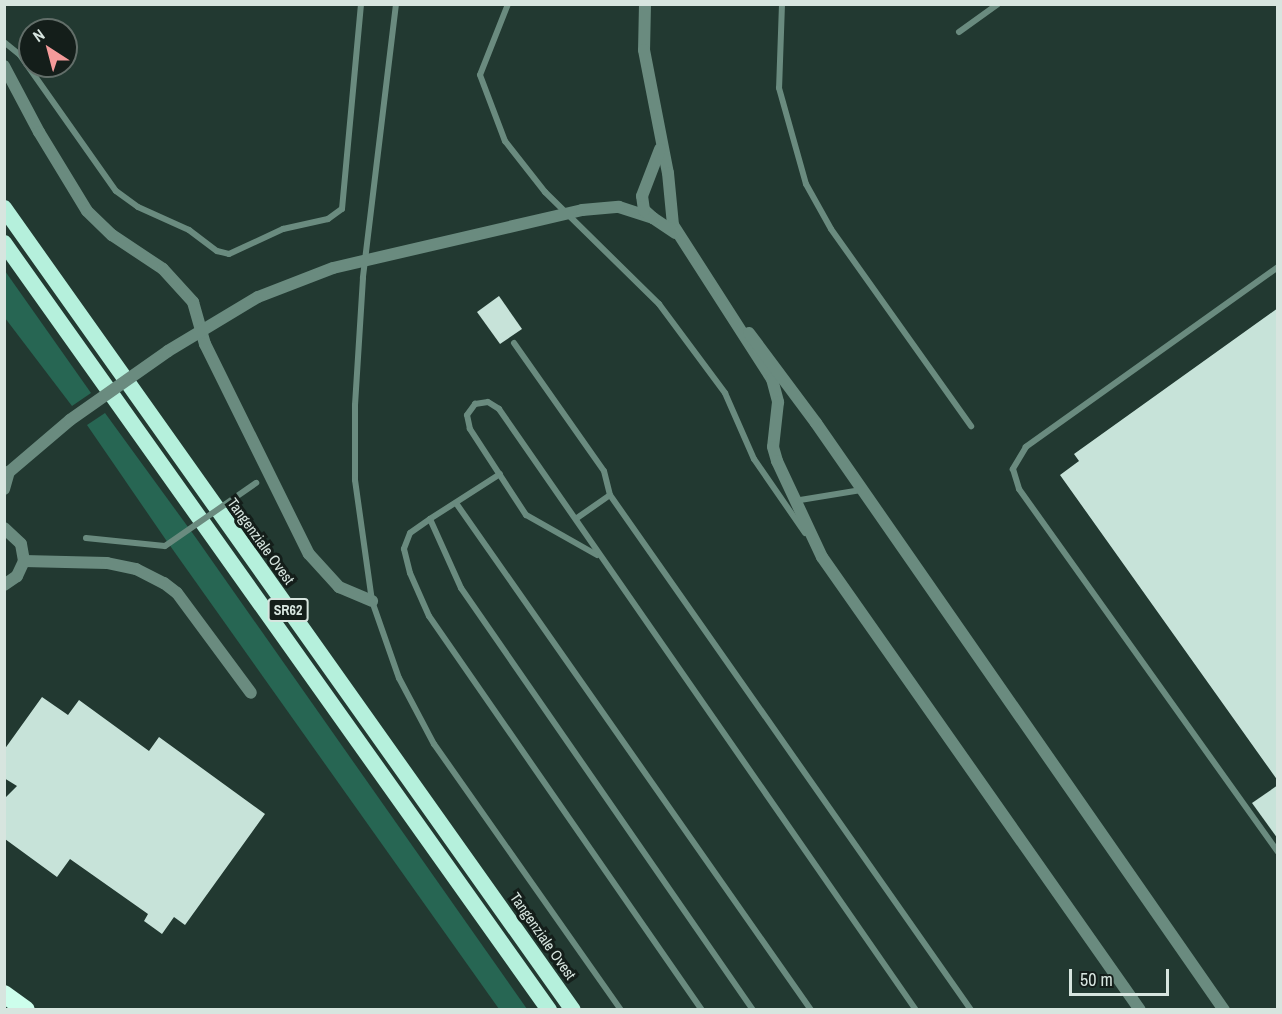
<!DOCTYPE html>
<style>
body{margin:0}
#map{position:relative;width:1282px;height:1014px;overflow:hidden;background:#223931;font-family:"Archivo Narrow",sans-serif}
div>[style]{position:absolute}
.green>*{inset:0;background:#276653}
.building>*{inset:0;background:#c7e3d9}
.service>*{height:6px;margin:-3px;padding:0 3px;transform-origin:3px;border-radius:3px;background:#6a8b7f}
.minor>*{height:12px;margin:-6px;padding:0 6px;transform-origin:6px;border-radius:6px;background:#6a8b7f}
.trunk>*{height:16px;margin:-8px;padding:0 8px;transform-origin:8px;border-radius:8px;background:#b5f0dc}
.motorway>*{height:18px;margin:-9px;padding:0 9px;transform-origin:9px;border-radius:9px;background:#cdfeec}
.service-bridge>*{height:6px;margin:-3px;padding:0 3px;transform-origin:3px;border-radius:3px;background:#6a8b7f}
.minor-bridge>*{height:12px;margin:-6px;padding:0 6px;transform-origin:6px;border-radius:6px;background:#6a8b7f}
span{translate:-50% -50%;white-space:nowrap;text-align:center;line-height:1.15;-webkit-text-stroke:6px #141e1a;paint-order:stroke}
.shield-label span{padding:2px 4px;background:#141e1a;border:2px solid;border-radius:4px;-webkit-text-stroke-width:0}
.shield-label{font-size:14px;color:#d7e5df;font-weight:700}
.street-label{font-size:15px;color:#d7e5df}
.frame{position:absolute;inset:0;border:6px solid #d7e5df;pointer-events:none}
.north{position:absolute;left:18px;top:18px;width:60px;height:60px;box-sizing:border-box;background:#141e1a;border:2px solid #626e69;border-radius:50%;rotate:324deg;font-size:16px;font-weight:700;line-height:24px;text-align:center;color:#d7e5df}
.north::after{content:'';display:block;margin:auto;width:21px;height:27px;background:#f59b9a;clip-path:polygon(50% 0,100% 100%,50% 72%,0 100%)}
.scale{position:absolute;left:1069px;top:969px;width:100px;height:27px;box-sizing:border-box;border:3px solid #d7e5df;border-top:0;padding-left:8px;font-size:18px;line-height:21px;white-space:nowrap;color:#d7e5df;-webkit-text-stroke:4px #141e1a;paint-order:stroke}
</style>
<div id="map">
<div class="green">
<i style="clip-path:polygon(5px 271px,91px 393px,72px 406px,5px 318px)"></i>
<i style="clip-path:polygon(105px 413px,196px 538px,527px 1009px,499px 1009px,166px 540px,87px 425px)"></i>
</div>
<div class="building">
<i style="clip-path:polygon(499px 296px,522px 329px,500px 344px,477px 312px)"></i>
<i style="clip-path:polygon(1278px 308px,1278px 781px,1060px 475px,1079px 461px,1074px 454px)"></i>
<i style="clip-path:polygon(42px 697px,68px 715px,79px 700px,149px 751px,159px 737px,265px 814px,185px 925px,174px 917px,162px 934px,144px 921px,148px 914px,70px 859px,57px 877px,5px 839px,5px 798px,17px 786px,4px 778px,4px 750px)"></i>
<i style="clip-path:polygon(1278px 785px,1278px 839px,1252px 803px)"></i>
</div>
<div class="service">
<i style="left:396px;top:4px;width:276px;rotate:96.9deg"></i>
<i style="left:363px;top:278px;width:127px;rotate:93.6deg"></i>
<i style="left:355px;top:405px;width:75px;rotate:90deg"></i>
<i style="left:355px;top:480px;width:122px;rotate:82deg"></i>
<i style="left:372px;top:601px;width:82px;rotate:70.7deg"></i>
<i style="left:399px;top:678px;width:75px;rotate:62.1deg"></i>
<i style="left:434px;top:744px;width:325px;rotate:54.9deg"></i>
<i style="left:508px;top:4px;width:76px;rotate:111.5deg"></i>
<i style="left:480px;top:75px;width:71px;rotate:69.3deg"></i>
<i style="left:505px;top:141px;width:65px;rotate:51.9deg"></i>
<i style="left:545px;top:192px;width:160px;rotate:44.5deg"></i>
<i style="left:659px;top:304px;width:111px;rotate:53.4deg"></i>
<i style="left:725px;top:393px;width:72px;rotate:66.3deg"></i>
<i style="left:754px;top:459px;width:90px;rotate:55.4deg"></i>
<i style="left:782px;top:4px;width:84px;rotate:92deg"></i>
<i style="left:779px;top:88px;width:100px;rotate:74.3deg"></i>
<i style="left:806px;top:184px;width:51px;rotate:60.9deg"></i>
<i style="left:831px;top:229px;width:242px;rotate:54.6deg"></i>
<i style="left:959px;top:32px;width:48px;rotate:-35.7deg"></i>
<i style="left:4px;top:42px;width:21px;rotate:39deg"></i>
<i style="left:20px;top:55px;width:166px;rotate:54.8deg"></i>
<i style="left:116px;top:191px;width:27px;rotate:36deg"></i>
<i style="left:138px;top:207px;width:56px;rotate:24.3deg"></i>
<i style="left:189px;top:230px;width:35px;rotate:37deg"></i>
<i style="left:217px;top:251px;width:12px;rotate:14deg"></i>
<i style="left:229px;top:254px;width:60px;rotate:-24.8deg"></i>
<i style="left:283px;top:229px;width:46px;rotate:-12.5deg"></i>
<i style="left:328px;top:219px;width:17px;rotate:-36deg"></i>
<i style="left:342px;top:209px;width:206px;rotate:-84.7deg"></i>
<i style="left:1278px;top:267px;width:310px;rotate:144.5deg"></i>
<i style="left:1026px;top:447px;width:26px;rotate:121deg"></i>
<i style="left:1013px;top:469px;width:21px;rotate:73deg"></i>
<i style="left:1019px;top:489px;width:446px;rotate:54.5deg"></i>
<i style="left:514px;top:343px;width:156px;rotate:54.9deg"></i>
<i style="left:604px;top:471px;width:25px;rotate:76deg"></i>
<i style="left:500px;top:474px;width:83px;rotate:147.3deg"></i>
<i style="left:430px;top:519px;width:76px;rotate:65.8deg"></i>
<i style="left:461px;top:588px;width:513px;rotate:55.32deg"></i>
<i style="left:794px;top:501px;width:68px;rotate:-9.3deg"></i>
<i style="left:456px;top:503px;width:619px;rotate:55deg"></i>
<i style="left:577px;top:518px;width:40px;rotate:-34.9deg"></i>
<i style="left:610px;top:495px;width:629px;rotate:54.97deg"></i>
<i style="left:430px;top:519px;width:24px;rotate:145deg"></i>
<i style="left:410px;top:533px;width:17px;rotate:111deg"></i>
<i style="left:404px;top:549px;width:25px;rotate:76deg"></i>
<i style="left:410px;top:573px;width:47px;rotate:66.2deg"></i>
<i style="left:429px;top:616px;width:479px;rotate:55.3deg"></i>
<i style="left:86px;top:538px;width:79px;rotate:5.8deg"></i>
<i style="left:597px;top:555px;width:81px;rotate:-150.6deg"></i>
<i style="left:526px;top:515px;width:103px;rotate:-123.1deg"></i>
<i style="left:470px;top:429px;width:14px;rotate:-102deg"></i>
<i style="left:467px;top:415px;width:14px;rotate:-54deg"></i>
<i style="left:475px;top:404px;width:13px;rotate:-9deg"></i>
<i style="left:488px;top:402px;width:13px;rotate:32deg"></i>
<i style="left:499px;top:409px;width:731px;rotate:55.25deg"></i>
</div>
<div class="minor">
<i style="left:645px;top:4px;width:46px;rotate:91.2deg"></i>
<i style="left:644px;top:50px;width:125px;rotate:79deg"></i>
<i style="left:668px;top:173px;width:52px;rotate:84.5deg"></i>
<i style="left:673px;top:225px;width:183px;rotate:57.3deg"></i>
<i style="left:772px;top:379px;width:24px;rotate:75deg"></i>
<i style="left:778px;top:402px;width:45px;rotate:96.3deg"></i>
<i style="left:773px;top:447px;width:15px;rotate:74deg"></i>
<i style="left:777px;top:461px;width:106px;rotate:64.9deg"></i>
<i style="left:822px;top:557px;width:553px;rotate:54.93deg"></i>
<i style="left:4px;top:66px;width:75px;rotate:62.1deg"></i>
<i style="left:39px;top:132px;width:92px;rotate:58.7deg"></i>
<i style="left:87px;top:211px;width:35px;rotate:44deg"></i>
<i style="left:112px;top:235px;width:61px;rotate:33.7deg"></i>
<i style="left:163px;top:269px;width:45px;rotate:47.7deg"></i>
<i style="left:193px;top:302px;width:44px;rotate:74.1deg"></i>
<i style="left:205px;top:344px;width:234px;rotate:63.7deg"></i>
<i style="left:309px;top:554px;width:45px;rotate:47.7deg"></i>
<i style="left:339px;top:587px;width:36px;rotate:23deg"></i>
<i style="left:619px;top:207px;width:36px;rotate:18deg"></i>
<i style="left:653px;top:218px;width:27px;rotate:34deg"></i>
<i style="left:653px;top:218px;width:12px;rotate:-138deg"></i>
<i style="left:644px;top:210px;width:14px;rotate:-98deg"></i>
<i style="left:642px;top:196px;width:50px;rotate:-69deg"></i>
<i style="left:749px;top:333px;width:112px;rotate:53.3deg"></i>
<i style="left:816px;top:423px;width:715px;rotate:55.2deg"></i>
<i style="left:168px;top:351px;width:105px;rotate:-31deg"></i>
<i style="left:258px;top:297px;width:80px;rotate:-21.1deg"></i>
<i style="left:4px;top:489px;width:18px;rotate:-74deg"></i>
<i style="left:9px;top:472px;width:80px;rotate:-40.4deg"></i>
<i style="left:4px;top:528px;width:23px;rotate:43deg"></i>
<i style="left:21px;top:544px;width:17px;rotate:80deg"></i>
<i style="left:24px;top:561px;width:17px;rotate:115deg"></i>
<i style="left:17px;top:576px;width:16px;rotate:145deg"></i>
<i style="left:24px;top:561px;width:83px;rotate:1.4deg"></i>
<i style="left:107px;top:563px;width:30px;rotate:12deg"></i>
<i style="left:136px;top:569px;width:31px;rotate:27deg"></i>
<i style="left:164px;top:583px;width:16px;rotate:38deg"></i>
<i style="left:177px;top:593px;width:124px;rotate:53.5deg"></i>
</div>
<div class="trunk">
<i style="left:4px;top:208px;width:983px;rotate:54.65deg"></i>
<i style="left:4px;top:243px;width:941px;rotate:54.6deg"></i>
</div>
<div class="motorway">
<i style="left:4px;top:994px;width:27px;rotate:36deg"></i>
</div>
<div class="service-bridge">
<i style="left:165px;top:546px;width:111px;rotate:-34.7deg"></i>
</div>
<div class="minor-bridge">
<i style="left:333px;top:268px;width:256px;rotate:-13.1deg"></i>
<i style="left:582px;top:210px;width:37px;rotate:-5deg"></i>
<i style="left:70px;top:420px;width:120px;rotate:-35.1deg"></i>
</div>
<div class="shield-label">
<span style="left:288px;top:610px">SR62</span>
</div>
<div class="street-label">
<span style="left:261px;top:541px;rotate:54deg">Tangenziale Ovest</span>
<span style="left:543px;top:936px;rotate:55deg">Tangenziale Ovest</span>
</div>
<div class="frame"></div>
<div class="north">N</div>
<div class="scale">50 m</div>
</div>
